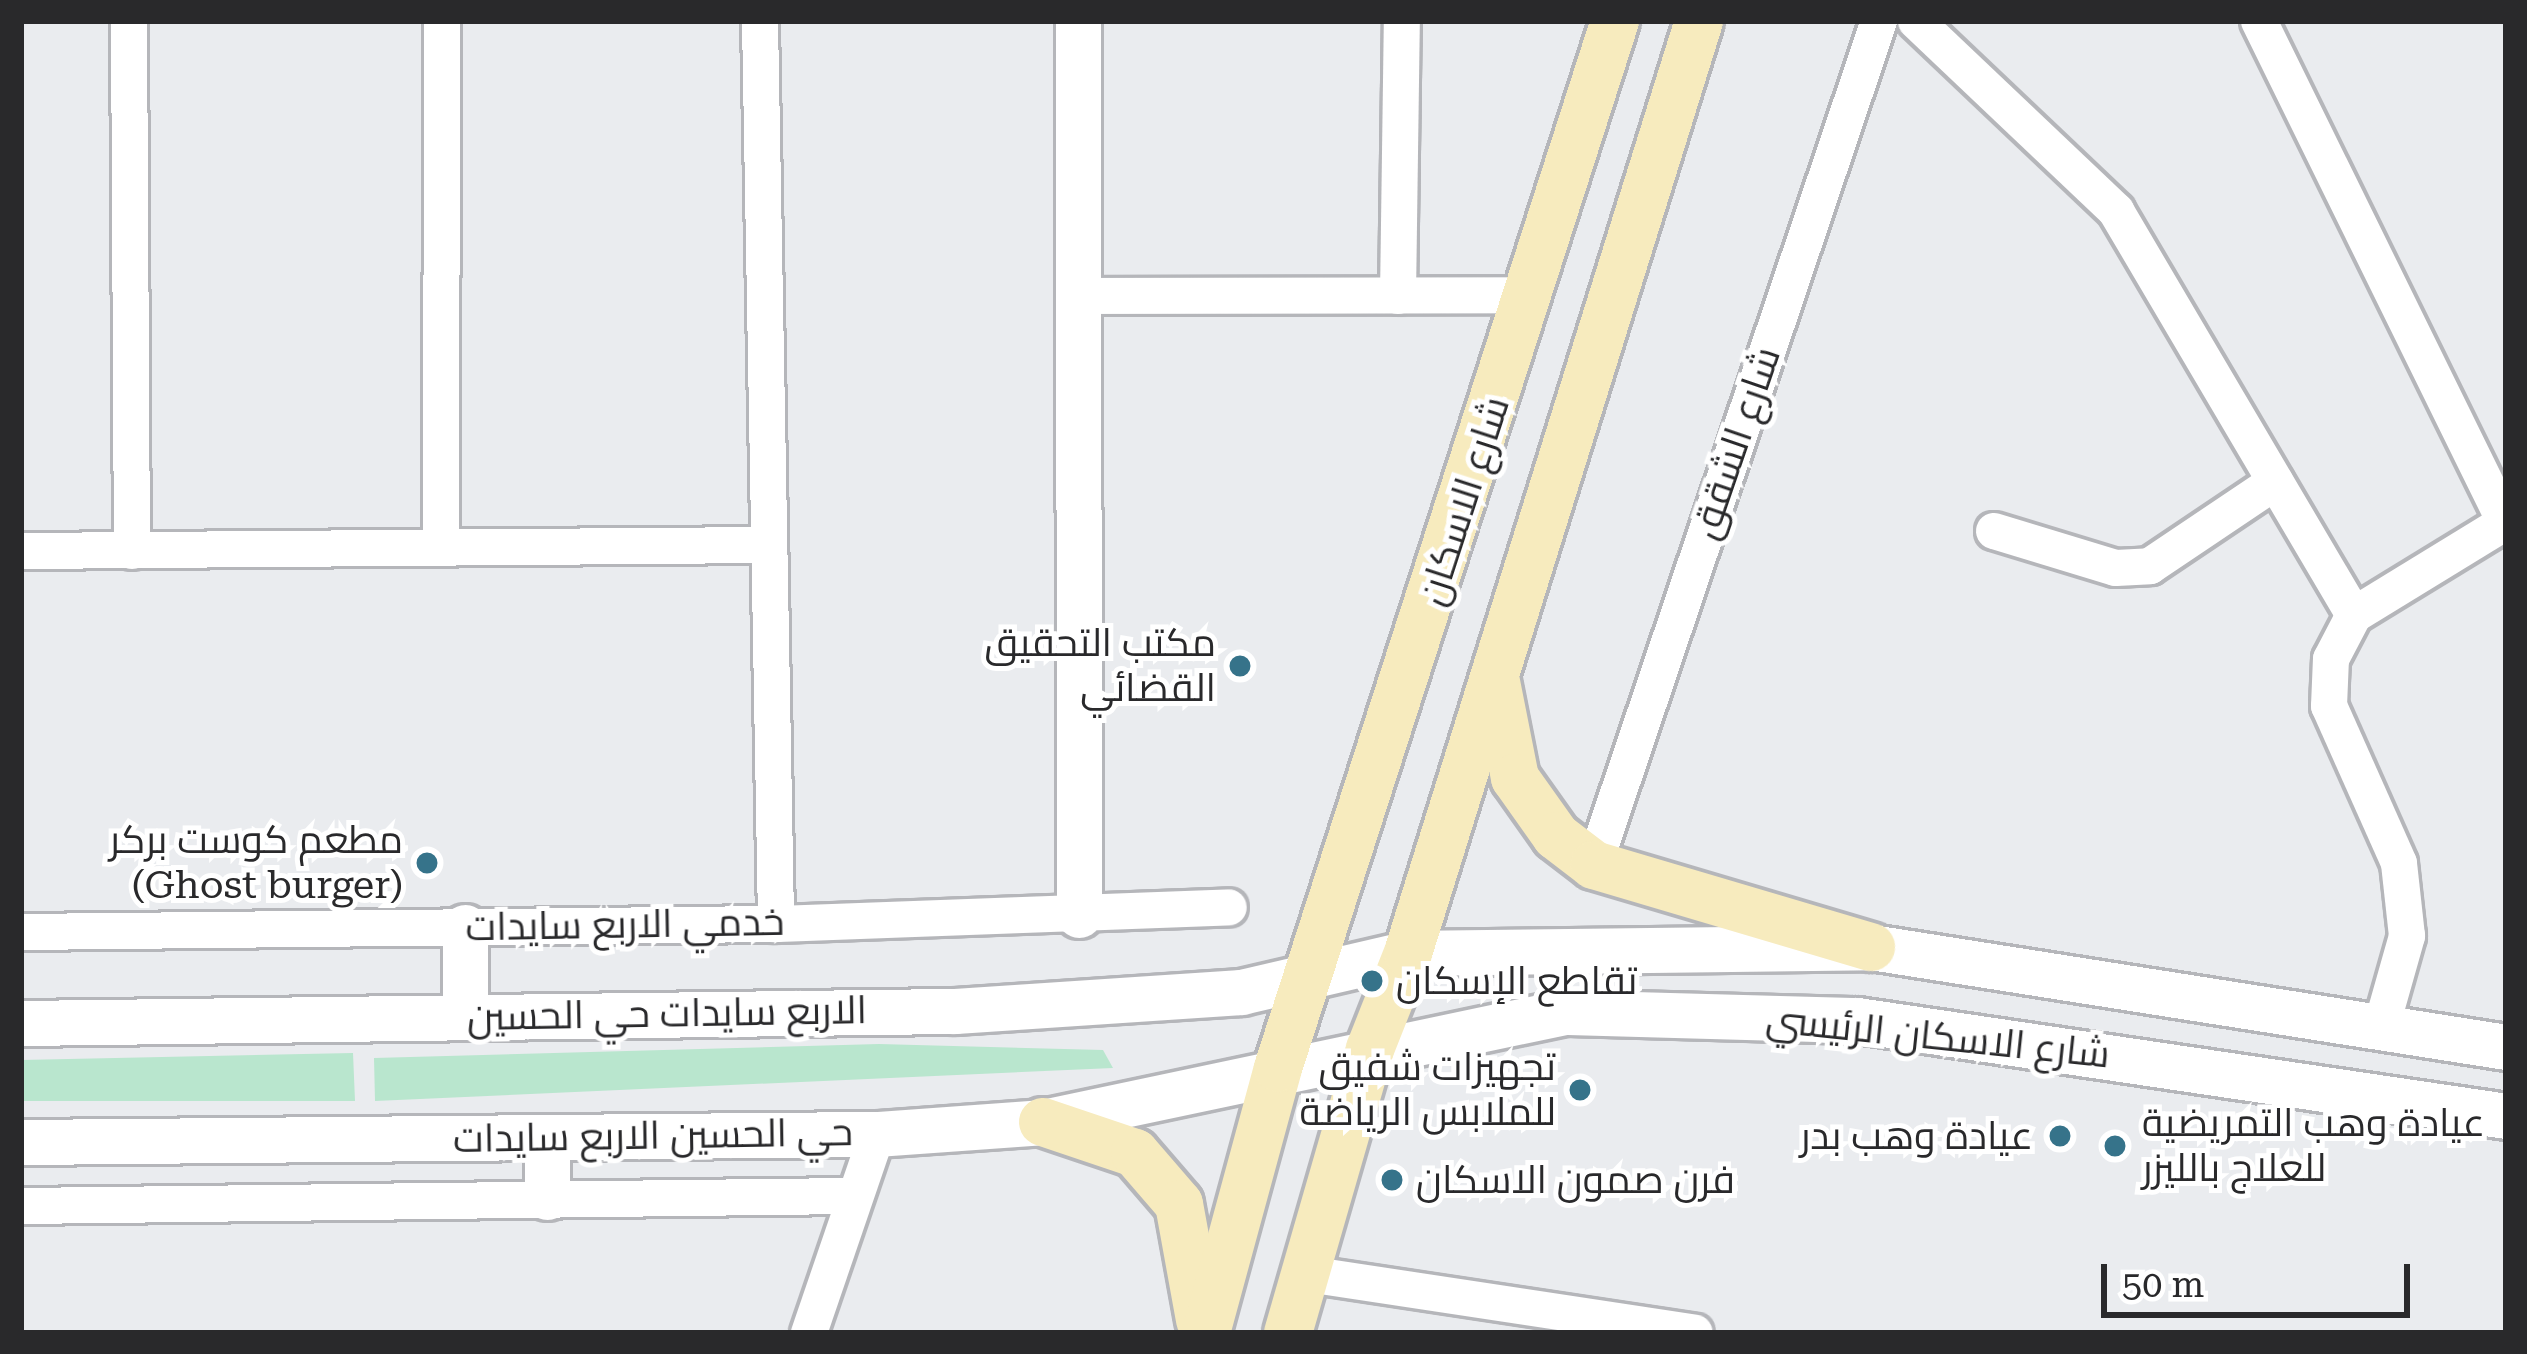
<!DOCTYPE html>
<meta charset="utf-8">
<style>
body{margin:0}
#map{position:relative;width:2527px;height:1354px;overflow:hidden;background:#eaecef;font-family:"Roboto Serif",Cairo,serif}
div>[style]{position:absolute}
.green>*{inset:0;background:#b9e6ce}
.roads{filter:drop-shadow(3px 0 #b5b6ba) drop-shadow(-3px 0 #b5b6ba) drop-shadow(0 3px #b5b6ba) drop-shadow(0 -3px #b5b6ba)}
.minor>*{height:36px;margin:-18px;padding:0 18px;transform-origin:18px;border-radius:18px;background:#fff}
.tertiary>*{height:45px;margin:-22.5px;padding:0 22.5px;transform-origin:22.5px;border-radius:22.5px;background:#fff}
.secondary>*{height:48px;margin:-24px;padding:0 24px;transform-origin:24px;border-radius:24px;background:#f7ebbe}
.dots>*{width:33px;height:33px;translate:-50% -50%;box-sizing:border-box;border:6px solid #fff;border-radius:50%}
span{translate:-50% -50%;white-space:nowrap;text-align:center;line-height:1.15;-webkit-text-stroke:10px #fff;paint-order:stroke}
.street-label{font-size:39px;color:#29292b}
.poi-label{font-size:39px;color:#29292b}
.right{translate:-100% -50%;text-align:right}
.left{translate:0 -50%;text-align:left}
.frame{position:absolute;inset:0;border:24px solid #29292b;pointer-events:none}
.scale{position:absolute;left:2101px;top:1264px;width:309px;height:54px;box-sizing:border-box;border:6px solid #29292b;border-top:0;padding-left:15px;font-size:36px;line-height:42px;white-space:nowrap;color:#29292b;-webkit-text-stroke:9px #fff;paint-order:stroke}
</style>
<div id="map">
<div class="green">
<i style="clip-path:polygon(879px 1044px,1103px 1050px,1113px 1068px,375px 1101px,374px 1058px)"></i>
<i style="clip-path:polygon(353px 1053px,355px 1101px,21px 1101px,21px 1060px)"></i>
</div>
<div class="roads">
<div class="minor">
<i style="left:129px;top:21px;width:530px;rotate:89.68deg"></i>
<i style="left:760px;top:21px;width:903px;rotate:88.98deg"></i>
<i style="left:1916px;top:21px;width:276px;rotate:43.5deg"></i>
<i style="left:2116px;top:211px;width:469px;rotate:59.5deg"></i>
<i style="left:2259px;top:21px;width:560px;rotate:63.85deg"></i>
<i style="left:1079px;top:296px;width:449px;rotate:-0.1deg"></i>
<i style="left:1398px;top:296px;width:275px;rotate:-89.2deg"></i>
<i style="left:1994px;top:531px;width:127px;rotate:16.9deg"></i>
<i style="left:2116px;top:568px;width:34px;rotate:-3deg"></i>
<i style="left:2150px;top:566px;width:151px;rotate:-33.9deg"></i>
<i style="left:441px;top:548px;width:527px;rotate:-89.89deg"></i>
<i style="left:21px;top:551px;width:744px;rotate:-0.46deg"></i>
<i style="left:1594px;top:865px;width:891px;rotate:-71.34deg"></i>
<i style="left:21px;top:932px;width:755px;rotate:-0.61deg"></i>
<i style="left:776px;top:924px;width:453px;rotate:-2.1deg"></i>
<i style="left:2381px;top:1028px;width:96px;rotate:-74.2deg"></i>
<i style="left:2407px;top:936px;width:73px;rotate:-96.3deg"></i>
<i style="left:2399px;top:863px;width:172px;rotate:-114deg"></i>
<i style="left:2329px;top:706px;width:47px;rotate:-87.6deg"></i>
<i style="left:2331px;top:659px;width:50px;rotate:-62.4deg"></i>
<i style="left:2354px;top:615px;width:178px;rotate:-31.5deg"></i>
<i style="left:21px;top:1206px;width:834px;rotate:-0.69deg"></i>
<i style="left:1307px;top:1274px;width:392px;rotate:8.6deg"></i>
<i style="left:809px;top:1333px;width:210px;rotate:-71.1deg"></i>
</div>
<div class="tertiary">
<i style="left:1078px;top:21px;width:894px;rotate:89.94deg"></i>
<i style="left:465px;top:1015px;width:88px;rotate:-90deg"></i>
<i style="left:21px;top:1023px;width:934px;rotate:-0.74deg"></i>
<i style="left:955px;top:1011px;width:287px;rotate:-3.8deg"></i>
<i style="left:1241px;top:992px;width:171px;rotate:-13.1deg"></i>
<i style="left:1408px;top:953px;width:463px;rotate:-0.7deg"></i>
<i style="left:1871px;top:947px;width:643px;rotate:8.95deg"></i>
<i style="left:21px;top:1142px;width:856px;rotate:-0.54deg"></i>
<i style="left:877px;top:1134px;width:166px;rotate:-4.1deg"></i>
<i style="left:1043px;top:1122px;width:532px;rotate:-11.92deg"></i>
<i style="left:1564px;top:1012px;width:293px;rotate:1.6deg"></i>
<i style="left:1857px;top:1020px;width:656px;rotate:8.41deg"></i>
<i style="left:547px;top:1197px;width:59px;rotate:-90deg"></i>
</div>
<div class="secondary">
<i style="left:1496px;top:682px;width:98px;rotate:78.8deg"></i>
<i style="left:1515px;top:778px;width:71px;rotate:54.7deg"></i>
<i style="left:1556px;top:836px;width:48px;rotate:37.3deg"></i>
<i style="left:1594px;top:865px;width:289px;rotate:16.5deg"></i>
<i style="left:1043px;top:1122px;width:97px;rotate:18.6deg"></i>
<i style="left:1135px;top:1153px;width:67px;rotate:49.2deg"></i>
<i style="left:1179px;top:1204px;width:118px;rotate:79.7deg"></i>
<i style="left:1206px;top:1333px;width:275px;rotate:-74.8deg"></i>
<i style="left:1278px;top:1068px;width:1100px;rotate:-72.16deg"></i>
<i style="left:1288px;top:1333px;width:296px;rotate:-73.9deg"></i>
<i style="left:1370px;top:1049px;width:103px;rotate:-68.4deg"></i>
<i style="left:1408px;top:953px;width:976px;rotate:-72.66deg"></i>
</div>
</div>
<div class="dots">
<i style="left:1240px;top:666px;background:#36738a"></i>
<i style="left:427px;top:863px;background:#36738a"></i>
<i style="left:1372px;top:981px;background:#36738a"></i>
<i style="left:1580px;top:1090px;background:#36738a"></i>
<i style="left:2060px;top:1136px;background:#36738a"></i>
<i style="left:2115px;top:1146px;background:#36738a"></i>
<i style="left:1392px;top:1180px;background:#36738a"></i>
</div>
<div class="street-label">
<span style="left:1736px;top:443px;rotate:-71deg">شارع الشقق</span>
<span style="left:1464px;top:501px;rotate:-72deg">شارع الاسكان</span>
<span style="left:625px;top:925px;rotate:-1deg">خدمي الاربع سايدات</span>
<span style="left:667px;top:1014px;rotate:-1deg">الاربع سايدات حي الحسين</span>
<span style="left:1938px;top:1037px;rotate:6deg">شارع الاسكان الرئيسي</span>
<span style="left:653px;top:1136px;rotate:-1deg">حي الحسين الاربع سايدات</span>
</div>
<div class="poi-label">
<span class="right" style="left:1216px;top:666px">مكتب التحقيق<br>القضائي</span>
<span class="right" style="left:403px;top:863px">مطعم كوست بركر<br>(Ghost burger)</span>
<span class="left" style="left:1396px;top:981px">تقاطع الإسكان</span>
<span class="right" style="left:1556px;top:1090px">تجهيزات شفيق<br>للملابس الرياضة</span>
<span class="left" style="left:2142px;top:1146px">عيادة وهب التمريضية<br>للعلاج بالليزر</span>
<span class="right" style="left:2033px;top:1136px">عيادة وهب بدر</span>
<span class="left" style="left:1416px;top:1180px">فرن صمون الاسكان</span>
</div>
<div class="frame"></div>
<div class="scale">50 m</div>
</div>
